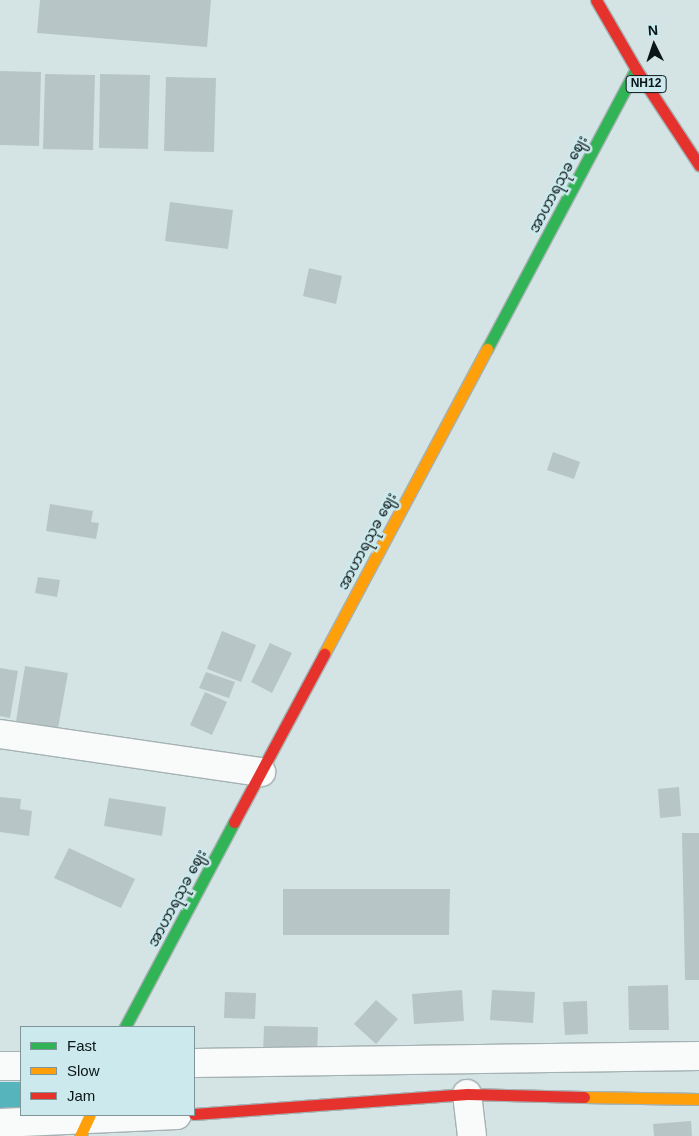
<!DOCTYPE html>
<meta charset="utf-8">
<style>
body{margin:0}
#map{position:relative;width:699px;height:1136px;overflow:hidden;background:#d4e4e5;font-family:Helvetica,"Noto Sans Myanmar",sans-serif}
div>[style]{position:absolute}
.canal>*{height:31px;margin:-15.5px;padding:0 15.5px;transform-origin:15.5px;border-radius:15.5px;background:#56b4bc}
.building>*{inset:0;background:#b8c5c6}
.roads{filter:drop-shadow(1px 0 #a5b1b2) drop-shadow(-1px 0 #a5b1b2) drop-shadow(0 1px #a5b1b2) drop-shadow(0 -1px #a5b1b2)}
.street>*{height:28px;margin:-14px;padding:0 14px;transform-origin:14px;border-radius:14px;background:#f9fbfb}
.fast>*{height:11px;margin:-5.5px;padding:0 5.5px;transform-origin:5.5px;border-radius:5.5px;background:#30b455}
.slow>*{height:11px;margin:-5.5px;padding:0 5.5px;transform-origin:5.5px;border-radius:5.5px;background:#ff9f0a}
.jam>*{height:11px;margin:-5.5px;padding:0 5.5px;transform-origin:5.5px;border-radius:5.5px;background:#e5322d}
span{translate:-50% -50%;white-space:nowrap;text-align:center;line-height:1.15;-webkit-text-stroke:5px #cceaed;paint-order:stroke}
.shield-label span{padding:1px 4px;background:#cceaed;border:1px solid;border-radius:4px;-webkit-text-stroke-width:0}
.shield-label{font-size:12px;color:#0b1517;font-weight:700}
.street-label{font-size:14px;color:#0b1517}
.legend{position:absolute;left:20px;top:1026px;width:175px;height:90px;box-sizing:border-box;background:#cceaed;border:1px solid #7f9597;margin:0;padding:6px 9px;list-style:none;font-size:15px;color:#0b1517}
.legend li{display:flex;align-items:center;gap:10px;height:25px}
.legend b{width:25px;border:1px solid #7f9597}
.north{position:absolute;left:629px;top:20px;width:50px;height:50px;-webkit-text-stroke:4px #cceaed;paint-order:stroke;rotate:356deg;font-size:14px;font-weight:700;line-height:20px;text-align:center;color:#0b1517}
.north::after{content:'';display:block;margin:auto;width:18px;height:22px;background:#0b1517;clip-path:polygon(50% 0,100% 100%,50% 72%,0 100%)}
</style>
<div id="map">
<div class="canal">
<i style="left:0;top:1097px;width:21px"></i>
</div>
<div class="building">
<i style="clip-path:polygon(40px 0,211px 0,207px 47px,37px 33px)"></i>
<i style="clip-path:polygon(0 71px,41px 72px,39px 146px,0 145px)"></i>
<i style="clip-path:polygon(45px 74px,95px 75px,93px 150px,43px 149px)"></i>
<i style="clip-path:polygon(100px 74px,150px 75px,148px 149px,99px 148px)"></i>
<i style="clip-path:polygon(166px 77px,216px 78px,214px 152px,164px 151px)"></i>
<i style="clip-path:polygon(170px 202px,233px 210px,228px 249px,165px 241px)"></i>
<i style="clip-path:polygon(309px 268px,342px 276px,336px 304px,303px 296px)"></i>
<i style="clip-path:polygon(553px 452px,580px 462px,574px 479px,547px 470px)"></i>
<i style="clip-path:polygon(50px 504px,93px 511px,91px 522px,99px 523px,96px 539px,46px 531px)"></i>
<i style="clip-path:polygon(38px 577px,60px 580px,57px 597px,35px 593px)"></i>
<i style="clip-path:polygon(222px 631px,256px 645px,241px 682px,207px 669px)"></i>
<i style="clip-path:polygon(270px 643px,292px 653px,272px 693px,251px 682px)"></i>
<i style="clip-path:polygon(25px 666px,68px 673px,58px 728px,16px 721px)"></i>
<i style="clip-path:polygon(0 668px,18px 671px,10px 718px,0 716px)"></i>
<i style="clip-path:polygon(206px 672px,235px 682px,229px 698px,199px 688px)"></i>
<i style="clip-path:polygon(205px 692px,227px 702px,212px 735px,190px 725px)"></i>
<i style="clip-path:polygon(679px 787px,681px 816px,660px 818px,658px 789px)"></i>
<i style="clip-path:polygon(0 797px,21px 799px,20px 809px,32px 811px,29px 836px,0 832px)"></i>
<i style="clip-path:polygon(109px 798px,166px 807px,162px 836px,104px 826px)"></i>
<i style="clip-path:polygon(682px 833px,699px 833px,699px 980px,685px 980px)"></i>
<i style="clip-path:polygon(69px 848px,135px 879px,121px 908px,54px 878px)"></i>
<i style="clip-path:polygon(283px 889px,450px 889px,449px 935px,283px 935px)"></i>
<i style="clip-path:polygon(668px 985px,669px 1030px,629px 1030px,628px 986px)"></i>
<i style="clip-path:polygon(462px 990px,464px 1021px,414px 1024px,412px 994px)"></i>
<i style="clip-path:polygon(492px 990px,535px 992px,533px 1023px,490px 1020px)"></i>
<i style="clip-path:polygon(225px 992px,256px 993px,255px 1019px,224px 1018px)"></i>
<i style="clip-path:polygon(376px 1000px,398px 1019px,376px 1044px,354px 1024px)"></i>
<i style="clip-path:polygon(587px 1001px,588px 1034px,565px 1035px,563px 1002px)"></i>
<i style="clip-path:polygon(264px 1026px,318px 1027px,317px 1056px,263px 1054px)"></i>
<i style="clip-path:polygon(691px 1121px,692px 1136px,654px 1136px,653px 1124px)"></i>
</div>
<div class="roads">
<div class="street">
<i style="left:0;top:734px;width:264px;rotate:8.3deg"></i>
<i style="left:194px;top:1063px;width:505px;rotate:-0.79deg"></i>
<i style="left:0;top:1066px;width:21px"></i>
<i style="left:467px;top:1094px;width:42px;rotate:83.2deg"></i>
<i style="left:0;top:1123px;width:177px;rotate:-2.6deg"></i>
</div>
<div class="fast">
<i style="left:487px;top:349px;width:317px;rotate:-62deg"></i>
<i style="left:125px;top:1027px;width:232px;rotate:-62deg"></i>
</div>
<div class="slow">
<i style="left:324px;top:654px;width:346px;rotate:-61.9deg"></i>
<i style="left:584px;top:1097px;width:115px;rotate:1deg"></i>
<i style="left:80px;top:1136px;width:23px;rotate:-65deg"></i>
</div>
<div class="jam">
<i style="left:596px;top:0;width:80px;rotate:59.9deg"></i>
<i style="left:636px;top:69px;width:115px;rotate:56.7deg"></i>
<i style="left:234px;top:822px;width:191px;rotate:-61.8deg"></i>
<i style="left:194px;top:1114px;width:274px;rotate:-4.2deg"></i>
<i style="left:467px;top:1094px;width:117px;rotate:1.5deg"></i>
</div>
</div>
<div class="shield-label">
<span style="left:646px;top:84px">NH12</span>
</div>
<div class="street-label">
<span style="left:558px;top:184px;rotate:-62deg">အာဟာရသုခ ဈေး</span>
<span style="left:367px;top:541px;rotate:-62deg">အာဟာရသုခ ဈေး</span>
<span style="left:177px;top:898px;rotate:-62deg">အာဟာရသုခ ဈေး</span>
</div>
<ul class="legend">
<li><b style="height:6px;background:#30b455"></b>Fast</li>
<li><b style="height:6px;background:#ff9f0a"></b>Slow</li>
<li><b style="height:6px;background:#e5322d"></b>Jam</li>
</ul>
<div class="north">N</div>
</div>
